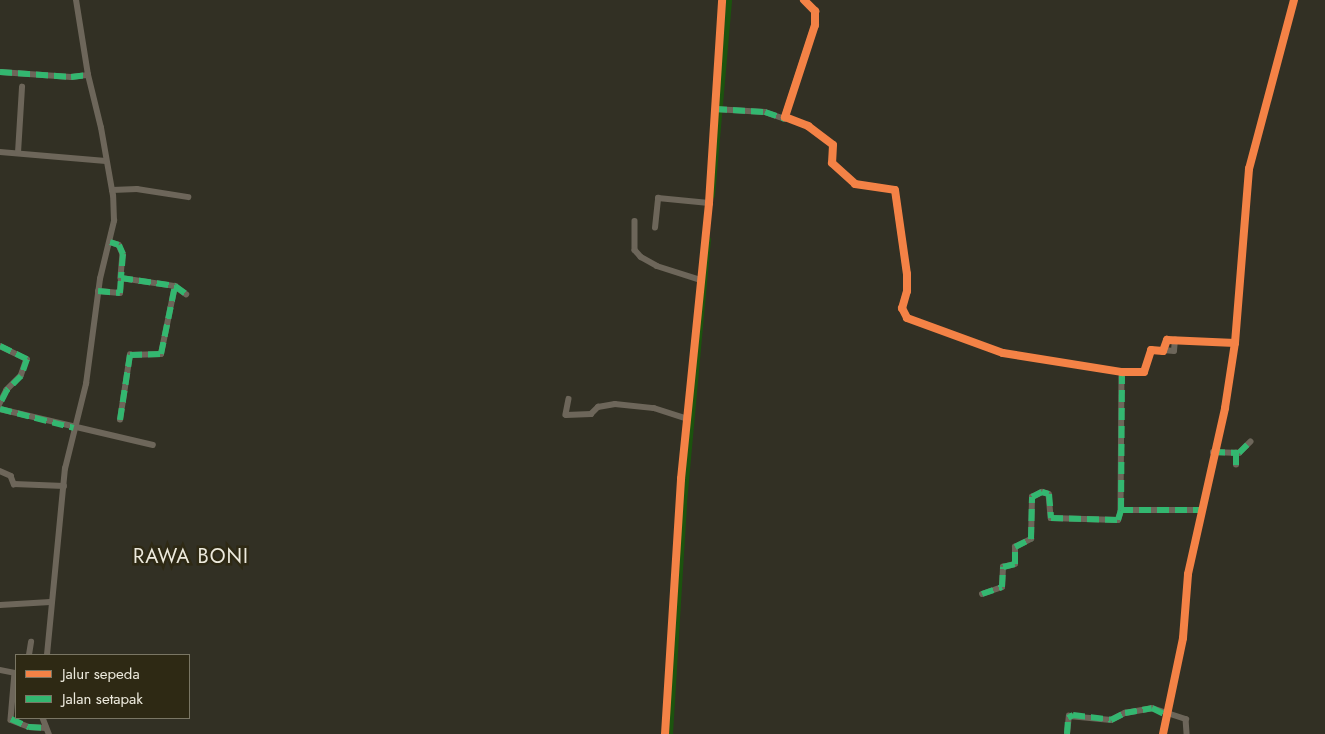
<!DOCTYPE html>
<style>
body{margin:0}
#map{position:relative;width:1325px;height:734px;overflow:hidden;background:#323024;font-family:Jost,sans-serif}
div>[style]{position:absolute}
.canal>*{height:5.5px;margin:-2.75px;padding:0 2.75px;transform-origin:2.75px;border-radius:2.75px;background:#1c530e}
.minor>*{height:5.5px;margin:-2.75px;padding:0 2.75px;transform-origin:2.75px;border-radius:2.75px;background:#6d665a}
.quiet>*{height:6px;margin-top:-3px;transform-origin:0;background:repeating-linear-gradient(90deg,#33b770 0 12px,transparent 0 18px)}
.cycleway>*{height:8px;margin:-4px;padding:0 4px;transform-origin:4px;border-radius:4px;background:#f48246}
span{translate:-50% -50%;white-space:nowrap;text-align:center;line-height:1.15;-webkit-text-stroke:5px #2e2914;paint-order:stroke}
.quarter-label{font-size:20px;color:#edeadd;letter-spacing:1px}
.legend{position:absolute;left:15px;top:654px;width:175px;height:65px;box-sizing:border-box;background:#2e2914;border:1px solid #7a7664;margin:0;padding:6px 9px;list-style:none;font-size:15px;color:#edeadd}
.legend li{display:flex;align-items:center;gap:10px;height:25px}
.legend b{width:25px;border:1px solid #7a7664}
</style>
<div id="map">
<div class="canal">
<i style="left:712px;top:196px;width:197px;rotate:-85deg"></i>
<i style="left:670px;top:734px;width:231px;rotate:-86.5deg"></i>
<i style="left:684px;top:503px;width:264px;rotate:-84.8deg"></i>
</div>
<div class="minor">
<i style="left:804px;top:0;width:16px;rotate:45deg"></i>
<i style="left:815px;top:11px;width:14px;rotate:90deg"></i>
<i style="left:815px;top:25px;width:97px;rotate:108.1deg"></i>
<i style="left:785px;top:117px;width:25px;rotate:21deg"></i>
<i style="left:808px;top:126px;width:31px;rotate:37deg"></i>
<i style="left:833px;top:145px;width:18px;rotate:93deg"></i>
<i style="left:832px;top:163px;width:31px;rotate:42deg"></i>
<i style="left:855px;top:184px;width:40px;rotate:8.5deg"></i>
<i style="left:895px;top:190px;width:85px;rotate:81.9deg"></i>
<i style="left:907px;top:274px;width:17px;rotate:90deg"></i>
<i style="left:907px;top:291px;width:18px;rotate:106deg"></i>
<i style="left:902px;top:308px;width:11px;rotate:63deg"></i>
<i style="left:907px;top:318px;width:102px;rotate:20deg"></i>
<i style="left:1003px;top:353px;width:121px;rotate:9.1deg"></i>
<i style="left:1122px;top:372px;width:22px"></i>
<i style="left:1144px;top:372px;width:23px;rotate:-72deg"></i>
<i style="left:1151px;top:350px;width:12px;rotate:5deg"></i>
<i style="left:1163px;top:351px;width:12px;rotate:-70deg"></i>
<i style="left:1167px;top:340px;width:68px;rotate:2.5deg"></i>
<i style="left:0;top:72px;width:71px;rotate:4deg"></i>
<i style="left:71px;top:77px;width:17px;rotate:-7deg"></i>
<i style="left:715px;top:109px;width:50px;rotate:3.4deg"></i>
<i style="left:765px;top:112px;width:21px;rotate:19deg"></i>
<i style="left:0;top:152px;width:106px;rotate:4.9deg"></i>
<i style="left:18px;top:153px;width:66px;rotate:-86.5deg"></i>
<i style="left:112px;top:190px;width:25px;rotate:-2deg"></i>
<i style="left:137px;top:189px;width:52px;rotate:8.9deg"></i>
<i style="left:635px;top:221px;width:29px;rotate:90deg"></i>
<i style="left:635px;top:250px;width:9px;rotate:49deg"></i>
<i style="left:641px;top:257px;width:18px;rotate:29deg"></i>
<i style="left:657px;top:266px;width:46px;rotate:17.7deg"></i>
<i style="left:655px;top:228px;width:30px;rotate:-84deg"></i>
<i style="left:658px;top:198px;width:51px;rotate:5.6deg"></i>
<i style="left:110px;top:242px;width:9px;rotate:18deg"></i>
<i style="left:119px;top:245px;width:10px;rotate:66deg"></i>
<i style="left:123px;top:254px;width:24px;rotate:95deg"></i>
<i style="left:121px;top:278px;width:55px;rotate:8.4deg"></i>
<i style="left:175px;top:286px;width:14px;rotate:36deg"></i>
<i style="left:98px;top:291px;width:22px;rotate:5deg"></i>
<i style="left:120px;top:293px;width:15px;rotate:-86deg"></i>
<i style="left:0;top:346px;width:30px;rotate:26deg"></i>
<i style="left:27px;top:359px;width:18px;rotate:109deg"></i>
<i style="left:21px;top:376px;width:20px;rotate:135deg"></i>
<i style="left:7px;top:390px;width:16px;rotate:117deg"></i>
<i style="left:1163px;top:350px;width:11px;rotate:5deg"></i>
<i style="left:1174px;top:351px;width:11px;rotate:-85deg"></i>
<i style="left:1122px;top:372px;width:138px;rotate:90.4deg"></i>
<i style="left:1121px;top:510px;width:80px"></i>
<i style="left:569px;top:399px;width:16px;rotate:101deg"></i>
<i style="left:566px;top:415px;width:25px;rotate:-2deg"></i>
<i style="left:591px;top:414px;width:10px;rotate:-45deg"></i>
<i style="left:598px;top:407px;width:17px;rotate:-10deg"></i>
<i style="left:615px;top:404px;width:39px;rotate:6deg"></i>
<i style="left:654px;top:408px;width:35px;rotate:18deg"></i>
<i style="left:0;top:409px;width:157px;rotate:13.2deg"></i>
<i style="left:120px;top:420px;width:66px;rotate:-81.3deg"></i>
<i style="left:130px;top:355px;width:31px;rotate:-2deg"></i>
<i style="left:161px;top:354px;width:69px;rotate:-78.4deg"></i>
<i style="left:1213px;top:452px;width:26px;rotate:2deg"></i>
<i style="left:1239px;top:453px;width:16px;rotate:-45deg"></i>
<i style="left:1236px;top:465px;width:12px;rotate:-90deg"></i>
<i style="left:0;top:471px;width:12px;rotate:24deg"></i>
<i style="left:11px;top:476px;width:9px;rotate:69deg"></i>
<i style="left:14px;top:484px;width:50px;rotate:2.3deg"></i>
<i style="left:982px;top:594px;width:21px;rotate:-19deg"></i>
<i style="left:1002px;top:587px;width:20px;rotate:-87deg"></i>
<i style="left:1003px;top:567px;width:12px;rotate:-14deg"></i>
<i style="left:1015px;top:564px;width:17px;rotate:-90deg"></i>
<i style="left:1015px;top:547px;width:18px;rotate:-27deg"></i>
<i style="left:1031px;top:539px;width:42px;rotate:-88.6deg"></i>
<i style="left:1032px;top:497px;width:11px;rotate:-27deg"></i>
<i style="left:1042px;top:492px;width:7px;rotate:16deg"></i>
<i style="left:1049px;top:494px;width:24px;rotate:85deg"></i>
<i style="left:1051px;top:518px;width:67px;rotate:1.7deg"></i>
<i style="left:1118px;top:520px;width:10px;rotate:-73deg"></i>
<i style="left:0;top:605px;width:50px;rotate:-3.4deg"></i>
<i style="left:29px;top:655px;width:13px;rotate:-81deg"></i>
<i style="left:47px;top:655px;width:187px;rotate:-84.5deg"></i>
<i style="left:65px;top:469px;width:88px;rotate:-76.1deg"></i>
<i style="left:86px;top:384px;width:106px;rotate:-82.4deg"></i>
<i style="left:100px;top:279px;width:60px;rotate:-76.4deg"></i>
<i style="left:114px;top:221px;width:25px;rotate:-92deg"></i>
<i style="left:113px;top:196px;width:69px;rotate:-100deg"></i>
<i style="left:101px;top:128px;width:55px;rotate:-103.8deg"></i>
<i style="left:88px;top:75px;width:76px;rotate:-99.1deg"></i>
<i style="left:0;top:670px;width:16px;rotate:11deg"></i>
<i style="left:15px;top:673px;width:47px;rotate:94.9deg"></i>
<i style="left:11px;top:720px;width:19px;rotate:21deg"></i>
<i style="left:29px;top:727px;width:17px;rotate:3deg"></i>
<i style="left:43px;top:718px;width:17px;rotate:69deg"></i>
<i style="left:665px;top:734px;width:256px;rotate:-86.4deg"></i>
<i style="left:681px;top:479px;width:277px;rotate:-84.2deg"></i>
<i style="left:709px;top:203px;width:203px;rotate:-86.3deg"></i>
<i style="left:1067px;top:734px;width:18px;rotate:-84deg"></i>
<i style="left:1069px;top:716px;width:42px;rotate:5.4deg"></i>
<i style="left:1111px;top:720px;width:16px;rotate:-27deg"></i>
<i style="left:1125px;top:713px;width:27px;rotate:-10deg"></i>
<i style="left:1152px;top:708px;width:36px;rotate:18deg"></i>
<i style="left:1186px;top:719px;width:15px;rotate:86deg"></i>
<i style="left:1163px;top:734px;width:98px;rotate:-78.2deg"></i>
<i style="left:1183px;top:638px;width:64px;rotate:-85.5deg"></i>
<i style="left:1188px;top:574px;width:170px;rotate:-77.4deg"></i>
<i style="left:1225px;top:408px;width:66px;rotate:-81.3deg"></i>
<i style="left:1235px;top:343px;width:175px;rotate:-85.4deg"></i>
<i style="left:1249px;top:169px;width:175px;rotate:-75.1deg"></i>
</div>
<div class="quiet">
<i style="left:0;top:72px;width:71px;rotate:4deg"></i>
<i style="left:71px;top:77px;width:17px;rotate:-7deg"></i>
<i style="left:715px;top:109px;width:50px;rotate:3.4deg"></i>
<i style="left:765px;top:112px;width:21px;rotate:19deg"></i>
<i style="left:110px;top:242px;width:9px;rotate:18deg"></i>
<i style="left:119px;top:245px;width:10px;rotate:66deg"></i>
<i style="left:123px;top:254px;width:24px;rotate:95deg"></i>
<i style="left:121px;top:278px;width:55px;rotate:8.4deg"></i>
<i style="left:175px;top:286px;width:14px;rotate:36deg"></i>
<i style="left:98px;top:291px;width:22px;rotate:5deg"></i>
<i style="left:120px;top:293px;width:15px;rotate:-86deg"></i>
<i style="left:0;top:346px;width:30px;rotate:26deg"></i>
<i style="left:27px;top:359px;width:18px;rotate:109deg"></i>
<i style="left:21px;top:376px;width:20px;rotate:135deg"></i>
<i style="left:7px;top:390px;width:16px;rotate:117deg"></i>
<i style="left:1122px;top:372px;width:138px;rotate:90.4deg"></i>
<i style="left:1121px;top:510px;width:80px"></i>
<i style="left:0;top:409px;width:76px;rotate:14.4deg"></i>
<i style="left:120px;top:420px;width:66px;rotate:-81.3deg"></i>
<i style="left:130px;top:355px;width:31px;rotate:-2deg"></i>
<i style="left:161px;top:354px;width:69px;rotate:-78.4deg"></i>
<i style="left:1213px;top:452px;width:26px;rotate:2deg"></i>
<i style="left:1239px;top:453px;width:16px;rotate:-45deg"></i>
<i style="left:1236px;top:465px;width:12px;rotate:-90deg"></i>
<i style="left:982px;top:594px;width:21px;rotate:-19deg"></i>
<i style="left:1002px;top:587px;width:20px;rotate:-87deg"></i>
<i style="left:1003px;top:567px;width:12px;rotate:-14deg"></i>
<i style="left:1015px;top:564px;width:17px;rotate:-90deg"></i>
<i style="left:1015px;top:547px;width:18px;rotate:-27deg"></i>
<i style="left:1031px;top:539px;width:42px;rotate:-88.6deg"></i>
<i style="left:1032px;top:497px;width:11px;rotate:-27deg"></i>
<i style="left:1042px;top:492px;width:7px;rotate:16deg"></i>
<i style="left:1049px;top:494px;width:24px;rotate:85deg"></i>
<i style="left:1051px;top:518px;width:67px;rotate:1.7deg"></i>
<i style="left:1118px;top:520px;width:10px;rotate:-73deg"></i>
<i style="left:11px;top:719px;width:20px;rotate:24deg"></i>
<i style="left:29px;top:727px;width:17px;rotate:3deg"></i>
<i style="left:1067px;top:734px;width:16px;rotate:-86deg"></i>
<i style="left:1068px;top:718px;width:6px;rotate:-31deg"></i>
<i style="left:1073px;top:715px;width:38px;rotate:7deg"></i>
<i style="left:1111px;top:720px;width:16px;rotate:-27deg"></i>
<i style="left:1125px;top:713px;width:27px;rotate:-10deg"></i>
<i style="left:1152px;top:708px;width:18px;rotate:27deg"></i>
</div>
<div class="cycleway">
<i style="left:804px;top:0;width:16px;rotate:45deg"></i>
<i style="left:815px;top:11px;width:14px;rotate:90deg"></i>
<i style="left:815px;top:25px;width:97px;rotate:108.1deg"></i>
<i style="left:785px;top:117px;width:25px;rotate:21deg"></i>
<i style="left:808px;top:126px;width:31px;rotate:37deg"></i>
<i style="left:833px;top:145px;width:18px;rotate:93deg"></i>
<i style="left:832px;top:163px;width:31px;rotate:42deg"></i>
<i style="left:855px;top:184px;width:40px;rotate:8.5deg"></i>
<i style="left:895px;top:190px;width:85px;rotate:81.9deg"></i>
<i style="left:907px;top:274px;width:17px;rotate:90deg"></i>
<i style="left:907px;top:291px;width:18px;rotate:106deg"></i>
<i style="left:902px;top:308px;width:11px;rotate:63deg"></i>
<i style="left:907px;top:318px;width:102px;rotate:20deg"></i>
<i style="left:1003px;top:353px;width:121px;rotate:9.1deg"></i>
<i style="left:1122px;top:372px;width:22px"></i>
<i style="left:1144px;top:372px;width:23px;rotate:-72deg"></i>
<i style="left:1151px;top:350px;width:12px;rotate:5deg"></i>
<i style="left:1163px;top:351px;width:12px;rotate:-70deg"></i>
<i style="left:1167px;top:340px;width:68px;rotate:2.5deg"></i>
<i style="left:665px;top:734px;width:256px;rotate:-86.4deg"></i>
<i style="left:681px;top:479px;width:277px;rotate:-84.2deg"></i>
<i style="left:709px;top:203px;width:203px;rotate:-86.3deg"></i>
<i style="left:1163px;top:734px;width:98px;rotate:-78.2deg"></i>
<i style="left:1183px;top:638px;width:64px;rotate:-85.5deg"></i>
<i style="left:1188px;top:574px;width:170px;rotate:-77.4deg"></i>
<i style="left:1225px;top:408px;width:66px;rotate:-81.3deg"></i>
<i style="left:1235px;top:343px;width:175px;rotate:-85.4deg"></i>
<i style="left:1249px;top:169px;width:175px;rotate:-75.1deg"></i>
</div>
<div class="quarter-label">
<span style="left:191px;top:556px">RAWA BONI</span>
</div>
<ul class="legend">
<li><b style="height:6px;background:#f48246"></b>Jalur sepeda</li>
<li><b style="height:6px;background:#33b770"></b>Jalan setapak</li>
</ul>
</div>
